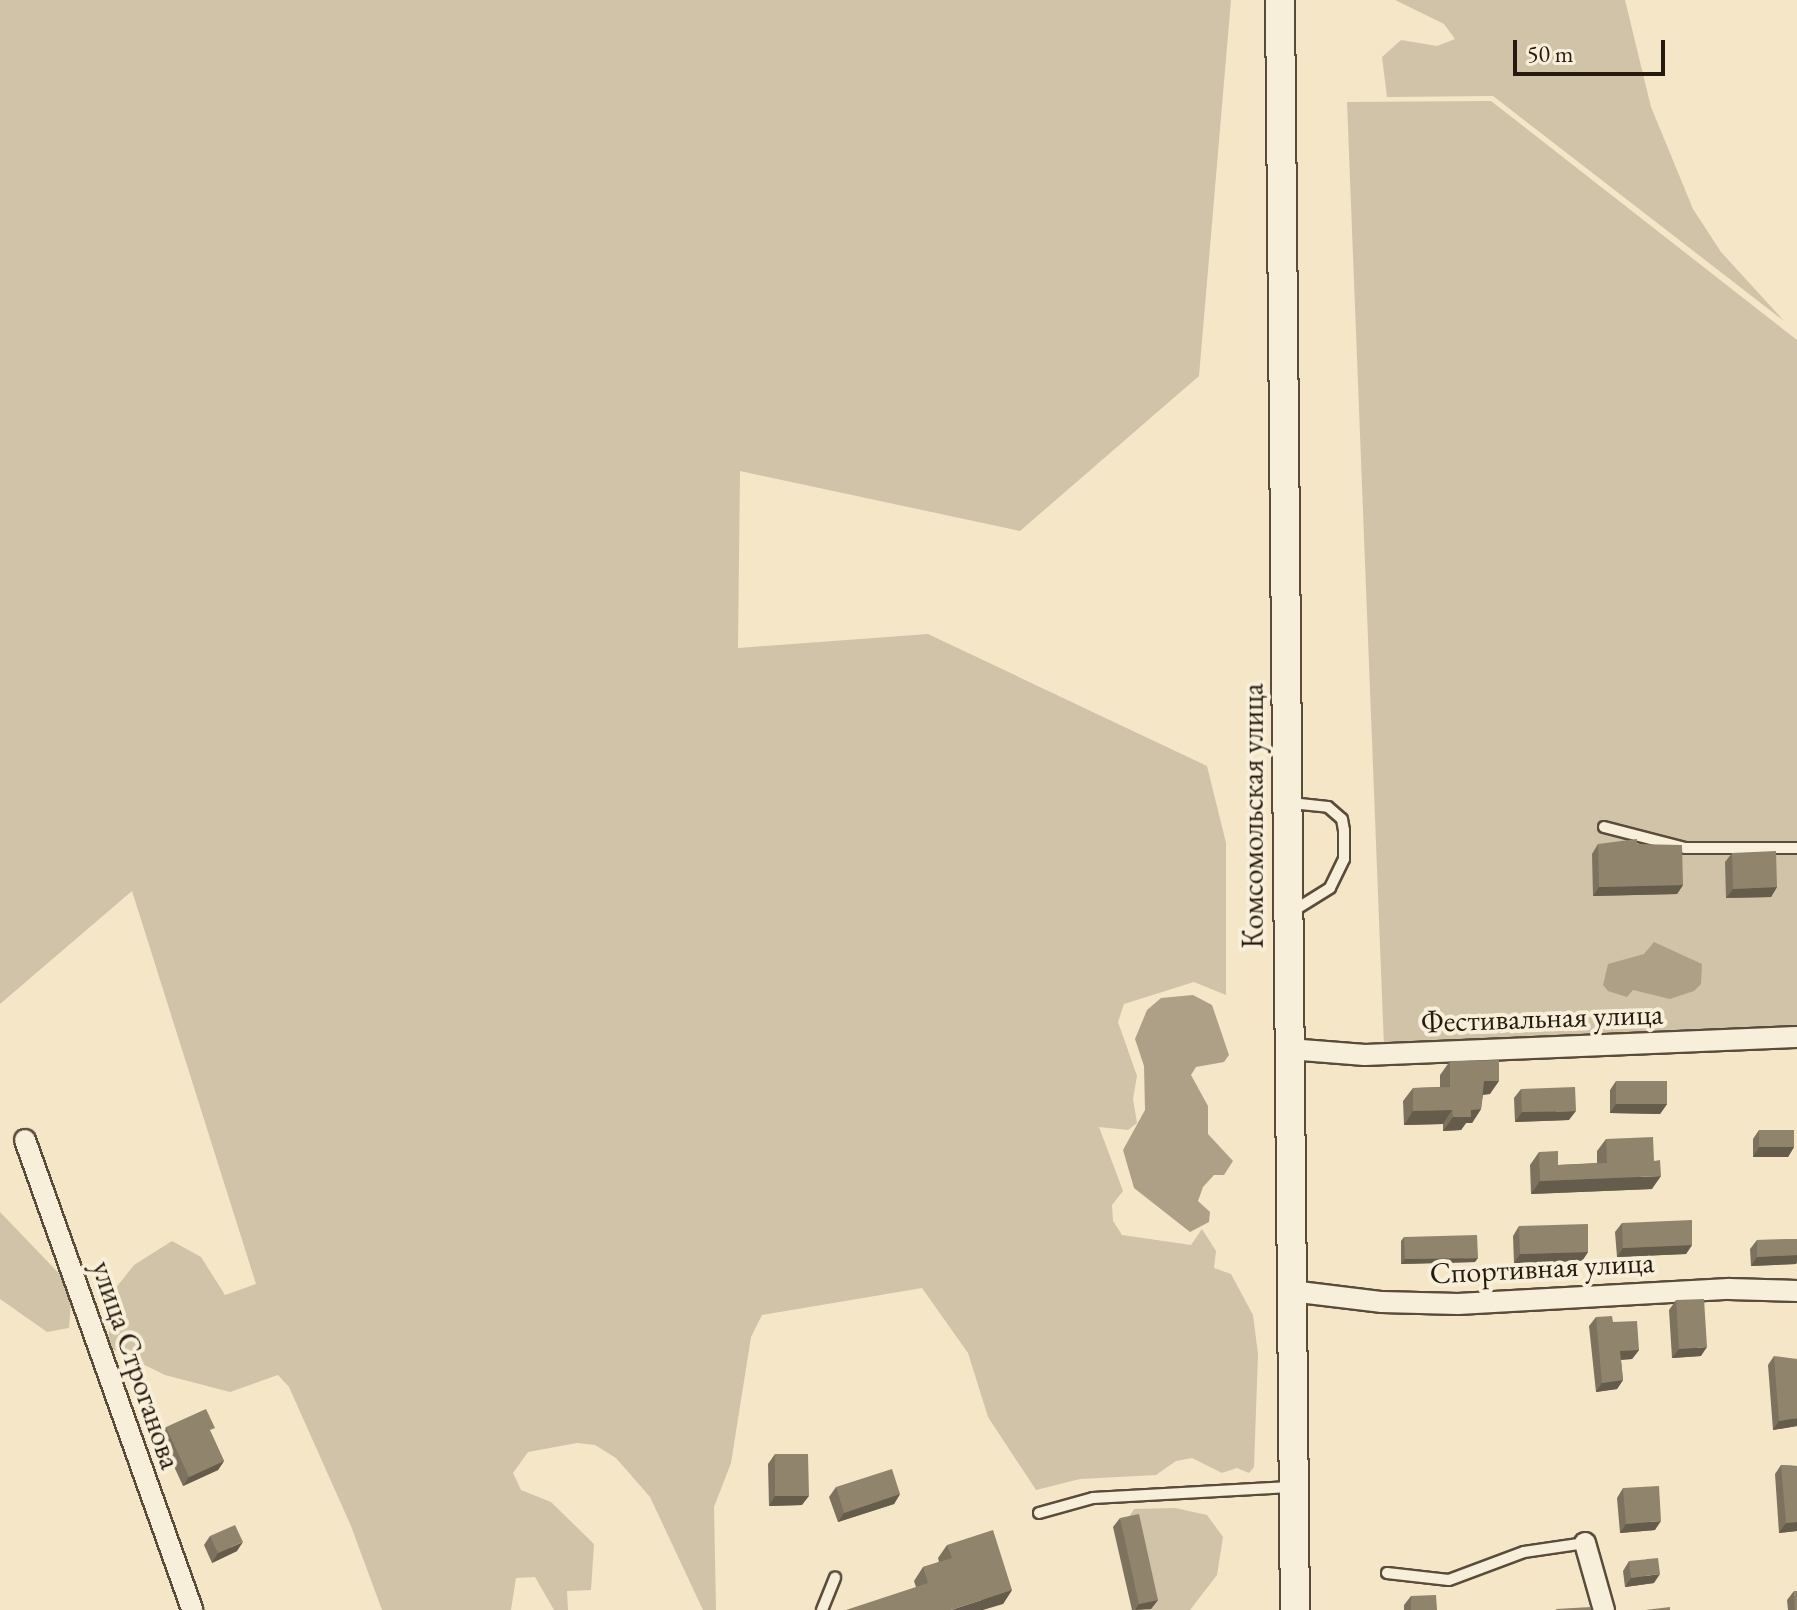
<!DOCTYPE html>
<meta charset="utf-8">
<style>
body{margin:0}
#map{position:relative;width:1797px;height:1610px;overflow:hidden;background:#f4e6c6;font-family:"EB Garamond",serif}
div>[style]{position:absolute}
.green>*{inset:0;background:#d1c3a7}
.water>*{inset:0;background:#aea087}
.roads{filter:drop-shadow(2px 0 #5a4c3b) drop-shadow(-2px 0 #5a4c3b) drop-shadow(0 2px #5a4c3b) drop-shadow(0 -2px #5a4c3b)}
.lane>*{height:10px;margin:-5px;padding:0 5px;transform-origin:5px;border-radius:5px;background:#f8efda}
.street>*{height:20px;margin:-10px;padding:0 10px;transform-origin:10px;border-radius:10px;background:#f8efda}
.secondary>*{height:28px;margin:-14px;padding:0 14px;transform-origin:14px;border-radius:14px;background:#f8efda}
.wall>*{inset:0;background:#7d725e}
.shaded-wall>*{inset:0;background:#665c4c}
.building>*{inset:0;background:#91846d}
span{translate:-50% -50%;white-space:nowrap;text-align:center;line-height:1.15;-webkit-text-stroke:8px #f8efda;paint-order:stroke}
.street-label{font-size:30px;color:#26190d}
.scale{position:absolute;left:1513px;top:40px;width:152px;height:36px;box-sizing:border-box;border:4px solid #26190d;border-top:0;padding-left:10px;font-size:24px;line-height:28px;white-space:nowrap;color:#26190d;-webkit-text-stroke:6px #f8efda;paint-order:stroke}
</style>
<div id="map">
<div class="green">
<i style="clip-path:polygon(0 0,1231px 0,1199px 376px,1020px 531px,740px 471px,738px 648px,928px 634px,1207px 766px,1226px 843px,1226px 995px,1194px 982px,1124px 1004px,1118px 1022px,1137px 1076px,1133px 1099px,1137px 1123px,1128px 1130px,1099px 1127px,1123px 1191px,1112px 1205px,1113px 1221px,1122px 1235px,1191px 1245px,1202px 1229px,1216px 1251px,1214px 1268px,1231px 1274px,1253px 1315px,1258px 1354px,1254px 1467px,1249px 1473px,1237px 1468px,1222px 1473px,1192px 1458px,1176px 1461px,1156px 1475px,1080px 1479px,1036px 1490px,988px 1417px,968px 1353px,922px 1288px,762px 1315px,751px 1337px,731px 1463px,714px 1507px,716px 1610px,703px 1610px,650px 1497px,616px 1458px,595px 1445px,577px 1443px,528px 1452px,513px 1473px,521px 1490px,551px 1502px,594px 1544px,591px 1590px,567px 1591px,568px 1610px,554px 1610px,535px 1577px,516px 1578px,511px 1610px,382px 1610px,351px 1526px,289px 1387px,278px 1375px,230px 1392px,165px 1375px,108px 1347px,111px 1294px,134px 1265px,172px 1241px,201px 1257px,225px 1295px,256px 1284px,132px 891px,0 1004px)"></i>
<i style="clip-path:polygon(1395px 0,1625px 0,1651px 107px,1693px 209px,1721px 252px,1784px 321px,1493px 96px,1387px 97px,1382px 57px,1401px 40px,1437px 46px,1455px 39px,1444px 24px)"></i>
<i style="clip-path:polygon(1491px 101px,1797px 340px,1797px 1026px,1384px 1047px,1347px 102px)"></i>
<i style="clip-path:polygon(0 1212px,72px 1287px,69px 1328px,47px 1332px,0 1299px)"></i>
<i style="clip-path:polygon(1175px 1508px,1207px 1515px,1223px 1537px,1217px 1575px,1190px 1610px,1147px 1610px,1124px 1525px,1134px 1509px)"></i>
</div>
<div class="water">
<i style="clip-path:polygon(1654px 942px,1702px 964px,1701px 984px,1694px 991px,1670px 999px,1633px 990px,1627px 997px,1608px 991px,1603px 985px,1608px 964px,1644px 954px)"></i>
<i style="clip-path:polygon(1193px 995px,1212px 1005px,1229px 1055px,1224px 1062px,1196px 1067px,1191px 1075px,1208px 1106px,1208px 1134px,1233px 1161px,1224px 1175px,1214px 1175px,1203px 1187px,1198px 1201px,1210px 1212px,1209px 1222px,1190px 1232px,1134px 1188px,1123px 1150px,1145px 1110px,1144px 1066px,1135px 1039px,1147px 1010px,1161px 998px)"></i>
</div>
<div class="roads">
<div class="lane">
<i style="left:1291px;top:803px;width:37px;rotate:6deg"></i>
<i style="left:1328px;top:807px;width:18px;rotate:41deg"></i>
<i style="left:1342px;top:819px;width:11px;rotate:80deg"></i>
<i style="left:1344px;top:830px;width:29px;rotate:90deg"></i>
<i style="left:1344px;top:859px;width:32px;rotate:116deg"></i>
<i style="left:1330px;top:888px;width:44px;rotate:148.1deg"></i>
<i style="left:1604px;top:827px;width:84px;rotate:14.5deg"></i>
<i style="left:1685px;top:848px;width:112px"></i>
<i style="left:1039px;top:1513px;width:56px;rotate:-15.5deg"></i>
<i style="left:1093px;top:1498px;width:197px;rotate:-3.2deg"></i>
<i style="left:1387px;top:1573px;width:62px;rotate:6.4deg"></i>
<i style="left:1449px;top:1580px;width:80px;rotate:-20.5deg"></i>
<i style="left:1524px;top:1552px;width:62px;rotate:-8.4deg"></i>
<i style="left:822px;top:1610px;width:35px;rotate:-68deg"></i>
</div>
<div class="street">
<i style="left:1289px;top:1049px;width:76px;rotate:4.5deg"></i>
<i style="left:1365px;top:1055px;width:432px;rotate:-2.4deg"></i>
<i style="left:25px;top:1140px;width:499px;rotate:70.4deg"></i>
<i style="left:1291px;top:1291px;width:92px;rotate:6.9deg"></i>
<i style="left:1382px;top:1302px;width:76px;rotate:1.5deg"></i>
<i style="left:1458px;top:1304px;width:271px;rotate:-3.2deg"></i>
<i style="left:1729px;top:1289px;width:68px;rotate:1.7deg"></i>
<i style="left:1585px;top:1543px;width:70px;rotate:74.2deg"></i>
</div>
<div class="secondary">
<i style="left:1280px;top:0;width:1610px;rotate:89.47deg"></i>
</div>
</div>
<div class="wall">
<i style="clip-path:polygon(1598px 844px,1683px 885px,1677px 894px,1593px 896px,1592px 854px)"></i>
<i style="clip-path:polygon(1732px 853px,1777px 887px,1771px 897px,1726px 898px,1725px 862px)"></i>
<i style="clip-path:polygon(1450px 1061px,1490px 1094px,1483px 1095px,1481px 1109px,1472px 1123px,1466px 1123px,1461px 1130px,1443px 1131px,1443px 1124px,1404px 1125px,1403px 1101px,1413px 1088px,1440px 1087px,1440px 1075px)"></i>
<i style="clip-path:polygon(1616px 1081px,1667px 1104px,1660px 1114px,1610px 1113px,1610px 1090px)"></i>
<i style="clip-path:polygon(1521px 1089px,1569px 1120px,1515px 1122px,1514px 1098px)"></i>
<i style="clip-path:polygon(1759px 1130px,1794px 1147px,1788px 1157px,1753px 1157px,1753px 1139px)"></i>
<i style="clip-path:polygon(1606px 1139px,1652px 1189px,1531px 1194px,1530px 1165px,1539px 1152px,1558px 1165px,1597px 1163px,1597px 1151px)"></i>
<i style="clip-path:polygon(1622px 1223px,1692px 1245px,1686px 1254px,1617px 1257px,1615px 1232px)"></i>
<i style="clip-path:polygon(1519px 1226px,1588px 1252px,1582px 1261px,1514px 1263px,1513px 1236px)"></i>
<i style="clip-path:polygon(1404px 1237px,1475px 1262px,1401px 1264px,1401px 1241px)"></i>
<i style="clip-path:polygon(1797px 1239px,1797px 1262px,1796px 1264px,1751px 1266px,1750px 1249px,1757px 1240px)"></i>
<i style="clip-path:polygon(1676px 1300px,1701px 1356px,1672px 1358px,1669px 1310px)"></i>
<i style="clip-path:polygon(1596px 1317px,1639px 1350px,1632px 1359px,1621px 1360px,1623px 1380px,1617px 1389px,1596px 1392px,1589px 1326px)"></i>
<i style="clip-path:polygon(1774px 1356px,1797px 1426px,1773px 1430px,1768px 1365px)"></i>
<i style="clip-path:polygon(166px 1427px,211px 1433px,224px 1461px,218px 1470px,183px 1486px,160px 1436px)"></i>
<i style="clip-path:polygon(775px 1454px,802px 1505px,769px 1506px,768px 1464px)"></i>
<i style="clip-path:polygon(1781px 1465px,1797px 1466px,1797px 1531px,1779px 1533px,1775px 1474px)"></i>
<i style="clip-path:polygon(836px 1487px,900px 1494px,894px 1504px,838px 1522px,829px 1497px)"></i>
<i style="clip-path:polygon(1623px 1488px,1655px 1530px,1620px 1533px,1617px 1498px)"></i>
<i style="clip-path:polygon(1120px 1518px,1158px 1600px,1151px 1609px,1132px 1610px,1113px 1527px)"></i>
<i style="clip-path:polygon(210px 1536px,237px 1551px,212px 1563px,204px 1545px)"></i>
<i style="clip-path:polygon(947px 1545px,1012px 1590px,1003px 1604px,916px 1587px,914px 1581px,923px 1567px,939px 1562px,938px 1558px)"></i>
<i style="clip-path:polygon(1629px 1561px,1654px 1583px,1625px 1587px,1623px 1571px)"></i>
<i style="clip-path:polygon(1794px 1591px,1797px 1610px,1788px 1610px,1787px 1600px)"></i>
<i style="clip-path:polygon(1411px 1596px,1437px 1610px,1404px 1610px,1404px 1605px)"></i>
</div>
<div class="shaded-wall">
<i style="clip-path:polygon(1683px 885px,1677px 894px,1593px 896px,1599px 887px)"></i>
<i style="clip-path:polygon(1777px 887px,1771px 897px,1726px 898px,1733px 889px)"></i>
<i style="clip-path:polygon(1484px 1081px,1499px 1081px,1490px 1094px,1475px 1095px)"></i>
<i style="clip-path:polygon(1616px 1104px,1667px 1104px,1660px 1114px,1610px 1113px)"></i>
<i style="clip-path:polygon(1481px 1109px,1472px 1123px,1466px 1123px,1461px 1130px,1443px 1131px,1453px 1117px,1471px 1110px)"></i>
<i style="clip-path:polygon(1452px 1110px,1443px 1124px,1404px 1125px,1413px 1111px)"></i>
<i style="clip-path:polygon(1576px 1111px,1569px 1120px,1515px 1122px,1522px 1112px)"></i>
<i style="clip-path:polygon(1759px 1147px,1794px 1147px,1788px 1157px,1753px 1157px)"></i>
<i style="clip-path:polygon(1661px 1176px,1652px 1189px,1531px 1194px,1540px 1181px)"></i>
<i style="clip-path:polygon(1692px 1245px,1686px 1254px,1617px 1257px,1623px 1248px)"></i>
<i style="clip-path:polygon(1588px 1252px,1582px 1261px,1514px 1263px,1520px 1254px)"></i>
<i style="clip-path:polygon(1797px 1255px,1797px 1262px,1796px 1264px,1751px 1266px,1757px 1257px)"></i>
<i style="clip-path:polygon(1478px 1258px,1475px 1262px,1401px 1264px,1405px 1259px)"></i>
<i style="clip-path:polygon(1707px 1347px,1701px 1356px,1672px 1358px,1679px 1349px)"></i>
<i style="clip-path:polygon(1639px 1350px,1632px 1359px,1614px 1360px,1620px 1351px)"></i>
<i style="clip-path:polygon(1623px 1380px,1617px 1389px,1596px 1392px,1602px 1383px)"></i>
<i style="clip-path:polygon(1797px 1418px,1797px 1426px,1773px 1430px,1779px 1421px)"></i>
<i style="clip-path:polygon(224px 1461px,218px 1470px,183px 1486px,189px 1477px)"></i>
<i style="clip-path:polygon(900px 1494px,894px 1504px,838px 1522px,844px 1513px)"></i>
<i style="clip-path:polygon(775px 1496px,809px 1496px,802px 1505px,769px 1506px)"></i>
<i style="clip-path:polygon(1661px 1521px,1655px 1530px,1620px 1533px,1626px 1524px)"></i>
<i style="clip-path:polygon(1797px 1522px,1797px 1531px,1779px 1533px,1786px 1523px)"></i>
<i style="clip-path:polygon(243px 1542px,237px 1551px,212px 1563px,218px 1553px)"></i>
<i style="clip-path:polygon(1660px 1574px,1654px 1583px,1625px 1587px,1631px 1578px)"></i>
<i style="clip-path:polygon(1012px 1590px,1003px 1604px,983px 1610px,951px 1610px)"></i>
<i style="clip-path:polygon(1158px 1600px,1151px 1609px,1135px 1610px,1139px 1604px)"></i>
</div>
<div class="building">
<i style="clip-path:polygon(1637px 839px,1637px 844px,1682px 845px,1683px 885px,1599px 887px,1598px 844px)"></i>
<i style="clip-path:polygon(1776px 851px,1777px 887px,1733px 889px,1732px 853px)"></i>
<i style="clip-path:polygon(1499px 1060px,1499px 1081px,1484px 1081px,1481px 1109px,1471px 1110px,1471px 1117px,1453px 1117px,1452px 1110px,1413px 1111px,1413px 1088px,1450px 1087px,1450px 1061px)"></i>
<i style="clip-path:polygon(1616px 1081px,1667px 1081px,1667px 1104px,1616px 1104px)"></i>
<i style="clip-path:polygon(1575px 1087px,1576px 1111px,1522px 1112px,1521px 1089px)"></i>
<i style="clip-path:polygon(1759px 1130px,1794px 1130px,1794px 1147px,1759px 1147px)"></i>
<i style="clip-path:polygon(1653px 1137px,1654px 1161px,1660px 1160px,1661px 1176px,1540px 1181px,1539px 1152px,1558px 1151px,1558px 1165px,1607px 1163px,1606px 1139px)"></i>
<i style="clip-path:polygon(1692px 1220px,1692px 1245px,1623px 1248px,1622px 1223px)"></i>
<i style="clip-path:polygon(1588px 1224px,1588px 1252px,1520px 1254px,1519px 1226px)"></i>
<i style="clip-path:polygon(1477px 1235px,1478px 1258px,1405px 1259px,1404px 1237px)"></i>
<i style="clip-path:polygon(1797px 1239px,1797px 1255px,1757px 1257px,1757px 1240px)"></i>
<i style="clip-path:polygon(1704px 1299px,1707px 1347px,1679px 1349px,1676px 1300px)"></i>
<i style="clip-path:polygon(1612px 1316px,1613px 1322px,1637px 1321px,1639px 1350px,1620px 1351px,1623px 1380px,1602px 1383px,1596px 1317px)"></i>
<i style="clip-path:polygon(1774px 1356px,1797px 1359px,1797px 1418px,1779px 1421px)"></i>
<i style="clip-path:polygon(206px 1409px,215px 1428px,210px 1430px,224px 1461px,189px 1477px,166px 1427px)"></i>
<i style="clip-path:polygon(775px 1454px,808px 1454px,809px 1496px,775px 1496px)"></i>
<i style="clip-path:polygon(1781px 1465px,1797px 1466px,1797px 1522px,1786px 1523px)"></i>
<i style="clip-path:polygon(892px 1469px,900px 1494px,844px 1513px,836px 1487px)"></i>
<i style="clip-path:polygon(1659px 1486px,1661px 1521px,1626px 1524px,1623px 1488px)"></i>
<i style="clip-path:polygon(1139px 1514px,1158px 1600px,1139px 1604px,1120px 1518px)"></i>
<i style="clip-path:polygon(235px 1525px,243px 1542px,218px 1553px,210px 1536px)"></i>
<i style="clip-path:polygon(993px 1530px,1012px 1590px,951px 1610px,846px 1610px,928px 1583px,923px 1567px,952px 1558px,947px 1545px)"></i>
<i style="clip-path:polygon(1658px 1558px,1660px 1574px,1631px 1578px,1629px 1561px)"></i>
<i style="clip-path:polygon(1794px 1591px,1797px 1591px,1797px 1610px,1795px 1610px)"></i>
<i style="clip-path:polygon(1436px 1595px,1437px 1610px,1411px 1610px,1411px 1596px)"></i>
<i style="clip-path:polygon(1591px 1607px,1591px 1610px,1556px 1610px,1556px 1609px)"></i>
<i style="clip-path:polygon(1670px 1607px,1670px 1610px,1645px 1610px)"></i>
</div>
<div class="street-label">
<span style="left:1253px;top:816px;rotate:-90deg">Комсомольская улица</span>
<span style="left:1542px;top:1018px;rotate:-2deg">Фестивальная улица</span>
<span style="left:1542px;top:1268px;rotate:-3deg">Спортивная улица</span>
<span style="left:136px;top:1365px;rotate:71deg">улица Строганова</span>
</div>
<div class="scale">50 m</div>
</div>
